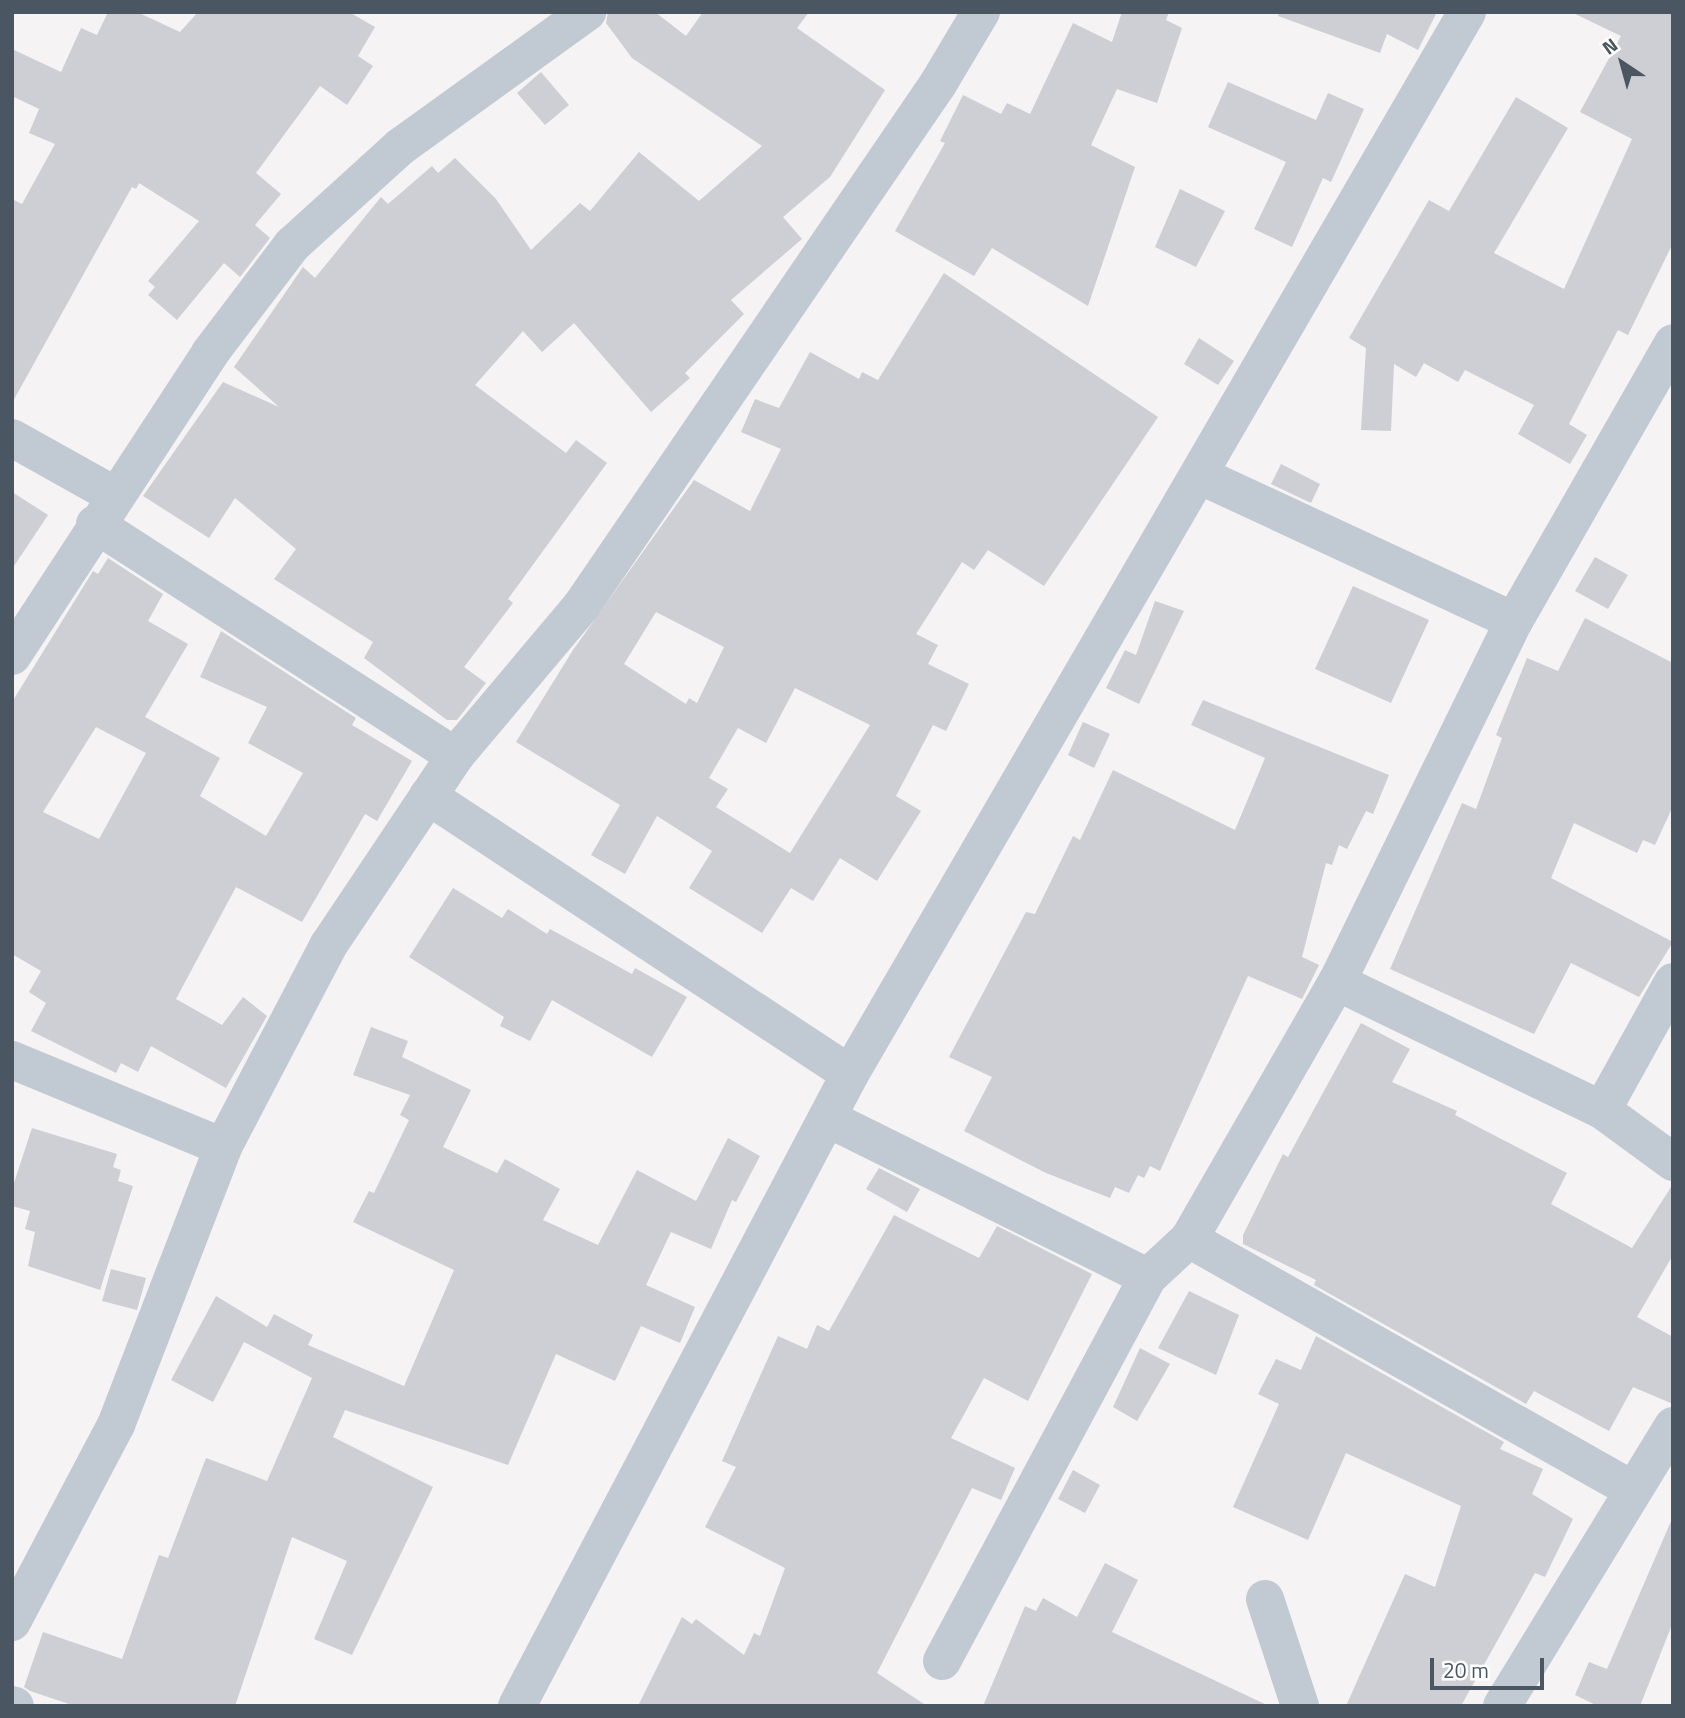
<!DOCTYPE html>
<style>
body{margin:0}
#map{position:relative;width:1685px;height:1718px;overflow:hidden;background:#f5f3f3;font-family:"Titillium Web",sans-serif}
div>[style]{position:absolute}
.building>*{inset:0;background:#cdcfd5}
.minor>*{height:38px;margin:-19px;padding:0 19px;transform-origin:19px;border-radius:19px;background:#c1cad2}
span{translate:-50% -50%;white-space:nowrap;text-align:center;line-height:1.15;-webkit-text-stroke:5px #fff;paint-order:stroke}
.frame{position:absolute;inset:0;border:14px solid #4a5661;pointer-events:none}
.north{position:absolute;left:1587px;top:28px;width:70px;height:70px;-webkit-text-stroke:5px #fff;paint-order:stroke;rotate:324deg;font-size:19px;font-weight:700;line-height:28px;text-align:center;color:#4a5661}
.north::after{content:'';display:block;margin:auto;width:24px;height:32px;background:#4a5661;clip-path:polygon(50% 0,100% 100%,50% 72%,0 100%)}
.scale{position:absolute;left:1430px;top:1658px;width:114px;height:32px;box-sizing:border-box;border:4px solid #4a5661;border-top:0;padding-left:9px;font-size:21px;line-height:24px;white-space:nowrap;color:#4a5661;-webkit-text-stroke:5px #fff;paint-order:stroke}
</style>
<div id="map">
<div class="building">
<i style="clip-path:polygon(108px 12px,137px 12px,180px 32px,198px 12px,349px 12px,375px 27px,358px 56px,373px 66px,347px 105px,320px 86px,256px 173px,281px 194px,255px 225px,270px 238px,240px 277px,224px 263px,177px 320px,148px 295px,155px 287px,148px 281px,199px 221px,139px 183px,136px 189px,132px 187px,12px 403px,12px 199px,22px 204px,55px 144px,29px 133px,39px 109px,12px 96px,12px 49px,61px 72px,81px 28px,97px 35px)"></i>
<i style="clip-path:polygon(608px 12px,655px 12px,686px 36px,703px 12px,809px 12px,797px 28px,885px 90px,830px 177px,783px 217px,802px 239px,731px 300px,744px 314px,685px 373px,690px 378px,651px 412px,574px 323px,542px 352px,523px 331px,475px 385px,566px 453px,576px 440px,607px 463px,508px 599px,513px 603px,464px 667px,486px 683px,457px 720px,447px 720px,364px 658px,373px 642px,274px 579px,296px 549px,235px 498px,209px 538px,143px 496px,223px 382px,279px 407px,234px 367px,303px 267px,315px 278px,381px 197px,388px 204px,432px 166px,438px 173px,455px 158px,496px 199px,531px 250px,580px 203px,590px 211px,639px 152px,699px 201px,762px 146px,632px 58px,606px 23px)"></i>
<i style="clip-path:polygon(1122px 12px,1169px 12px,1166px 20px,1182px 28px,1157px 103px,1117px 89px,1091px 145px,1135px 167px,1088px 306px,992px 248px,974px 276px,895px 231px,945px 143px,940px 141px,963px 95px,1001px 114px,1007px 103px,1030px 114px,1073px 23px,1112px 42px)"></i>
<i style="clip-path:polygon(1279px 12px,1437px 12px,1418px 50px,1387px 34px,1380px 53px,1278px 16px)"></i>
<i style="clip-path:polygon(1571px 12px,1673px 12px,1673px 243px,1628px 335px,1618px 330px,1569px 424px,1587px 435px,1570px 464px,1518px 434px,1534px 405px,1465px 370px,1458px 382px,1424px 363px,1416px 377px,1394px 364px,1391px 431px,1361px 430px,1366px 348px,1349px 338px,1429px 200px,1449px 211px,1516px 97px,1568px 128px,1494px 253px,1564px 289px,1632px 139px,1580px 112px,1621px 36px)"></i>
<i style="clip-path:polygon(541px 72px,569px 105px,545px 125px,517px 93px)"></i>
<i style="clip-path:polygon(1228px 82px,1316px 120px,1328px 93px,1364px 109px,1331px 182px,1323px 178px,1292px 247px,1254px 229px,1286px 162px,1208px 127px)"></i>
<i style="clip-path:polygon(1180px 189px,1225px 211px,1196px 267px,1155px 247px)"></i>
<i style="clip-path:polygon(evenodd,944px 273px,1158px 417px,1044px 586px,988px 550px,974px 570px,962px 562px,916px 634px,938px 645px,928px 664px,969px 684px,946px 731px,933px 725px,896px 796px,921px 811px,877px 881px,840px 858px,813px 901px,791px 888px,762px 933px,689px 888px,712px 851px,657px 816px,625px 874px,591px 855px,620px 805px,516px 742px,573px 650px,694px 480px,750px 511px,781px 449px,741px 432px,755px 399px,779px 408px,810px 352px,859px 379px,862px 372px,878px 380px,944px 273px,656px 612px,724px 647px,697px 703px,689px 698px,686px 704px,624px 664px,656px 612px,944px 273px,795px 688px,870px 725px,790px 853px,716px 807px,728px 789px,709px 778px,738px 728px,766px 743px,795px 688px)"></i>
<i style="clip-path:polygon(1199px 338px,1234px 361px,1218px 385px,1184px 364px)"></i>
<i style="clip-path:polygon(1281px 464px,1320px 484px,1311px 503px,1271px 484px)"></i>
<i style="clip-path:polygon(12px 492px,48px 515px,12px 569px)"></i>
<i style="clip-path:polygon(1595px 557px,1628px 575px,1608px 609px,1575px 591px)"></i>
<i style="clip-path:polygon(evenodd,108px 558px,163px 594px,148px 621px,188px 644px,145px 717px,220px 758px,200px 796px,266px 836px,303px 773px,248px 743px,267px 707px,200px 677px,221px 631px,356px 718px,352px 725px,412px 761px,377px 821px,365px 814px,302px 922px,236px 887px,176px 999px,222px 1025px,243px 997px,267px 1016px,226px 1088px,151px 1046px,138px 1072px,121px 1063px,116px 1073px,31px 1031px,46px 1003px,29px 992px,41px 971px,12px 954px,12px 702px,93px 571px,98px 574px,108px 558px,96px 727px,146px 753px,99px 839px,43px 812px,96px 727px)"></i>
<i style="clip-path:polygon(1353px 586px,1429px 620px,1391px 703px,1315px 669px)"></i>
<i style="clip-path:polygon(1155px 601px,1184px 611px,1139px 704px,1106px 688px,1125px 650px,1136px 655px)"></i>
<i style="clip-path:polygon(1585px 618px,1673px 663px,1673px 806px,1655px 845px,1643px 840px,1637px 853px,1574px 823px,1551px 878px,1673px 942px,1639px 997px,1571px 963px,1534px 1034px,1390px 969px,1462px 803px,1476px 809px,1502px 738px,1496px 735px,1527px 658px,1558px 671px)"></i>
<i style="clip-path:polygon(1203px 700px,1389px 775px,1373px 814px,1366px 811px,1347px 849px,1339px 845px,1332px 865px,1326px 863px,1302px 957px,1319px 965px,1302px 999px,1248px 976px,1160px 1171px,1150px 1166px,1144px 1178px,1138px 1175px,1129px 1193px,1115px 1187px,1110px 1198px,1046px 1173px,964px 1131px,992px 1077px,949px 1057px,1026px 912px,1035px 914px,1073px 836px,1080px 840px,1113px 770px,1235px 830px,1265px 758px,1191px 725px)"></i>
<i style="clip-path:polygon(1083px 722px,1110px 734px,1094px 768px,1068px 755px)"></i>
<i style="clip-path:polygon(453px 888px,502px 918px,508px 909px,547px 934px,550px 929px,632px 974px,635px 968px,687px 997px,652px 1057px,552px 1000px,530px 1041px,500px 1026px,504px 1017px,409px 957px)"></i>
<i style="clip-path:polygon(1361px 1023px,1410px 1049px,1392px 1082px,1457px 1111px,1455px 1115px,1567px 1173px,1551px 1204px,1632px 1248px,1673px 1184px,1673px 1255px,1637px 1317px,1673px 1337px,1673px 1404px,1633px 1387px,1609px 1431px,1534px 1391px,1526px 1404px,1314px 1285px,1316px 1280px,1243px 1244px,1243px 1235px,1283px 1154px,1288px 1157px)"></i>
<i style="clip-path:polygon(371px 1027px,408px 1041px,402px 1057px,471px 1090px,443px 1147px,497px 1173px,505px 1159px,560px 1189px,543px 1220px,598px 1245px,637px 1170px,696px 1201px,728px 1138px,760px 1156px,736px 1202px,732px 1200px,711px 1249px,671px 1232px,646px 1285px,695px 1307px,680px 1343px,641px 1326px,615px 1381px,556px 1354px,508px 1465px,345px 1410px,333px 1437px,433px 1487px,352px 1655px,314px 1639px,347px 1561px,292px 1537px,235px 1706px,75px 1706px,30px 1691px,24px 1687px,43px 1632px,122px 1659px,159px 1555px,168px 1558px,206px 1458px,267px 1481px,312px 1378px,244px 1342px,213px 1402px,171px 1380px,216px 1296px,267px 1327px,274px 1314px,313px 1335px,308px 1345px,404px 1386px,454px 1270px,353px 1222px,369px 1191px,374px 1193px,409px 1120px,400px 1115px,410px 1095px,353px 1075px)"></i>
<i style="clip-path:polygon(32px 1128px,117px 1154px,113px 1167px,121px 1170px,118px 1181px,133px 1186px,100px 1290px,28px 1266px,35px 1232px,25px 1229px,30px 1211px,12px 1206px,12px 1189px)"></i>
<i style="clip-path:polygon(879px 1168px,920px 1189px,907px 1212px,866px 1189px)"></i>
<i style="clip-path:polygon(894px 1215px,979px 1258px,997px 1226px,1092px 1274px,1028px 1401px,984px 1378px,951px 1438px,1015px 1468px,1001px 1500px,972px 1488px,877px 1673px,927px 1706px,638px 1706px,682px 1617px,692px 1624px,696px 1619px,744px 1655px,754px 1633px,760px 1636px,785px 1568px,705px 1527px,736px 1467px,722px 1461px,778px 1336px,807px 1349px,817px 1325px,829px 1331px)"></i>
<i style="clip-path:polygon(111px 1269px,146px 1278px,137px 1310px,102px 1301px)"></i>
<i style="clip-path:polygon(1189px 1291px,1239px 1315px,1216px 1375px,1158px 1348px)"></i>
<i style="clip-path:polygon(1316px 1336px,1504px 1442px,1500px 1449px,1543px 1469px,1532px 1494px,1573px 1519px,1545px 1577px,1535px 1573px,1461px 1706px,1346px 1706px,1405px 1574px,1435px 1587px,1461px 1506px,1346px 1453px,1308px 1540px,1233px 1507px,1279px 1404px,1258px 1394px,1276px 1359px,1301px 1370px)"></i>
<i style="clip-path:polygon(1140px 1348px,1170px 1364px,1137px 1421px,1113px 1407px)"></i>
<i style="clip-path:polygon(1073px 1470px,1100px 1485px,1085px 1513px,1058px 1499px)"></i>
<i style="clip-path:polygon(1672px 1519px,1673px 1622px,1640px 1706px,1598px 1706px,1575px 1695px,1589px 1662px,1607px 1669px)"></i>
<i style="clip-path:polygon(1105px 1563px,1138px 1580px,1112px 1632px,1269px 1706px,983px 1706px,1025px 1606px,1036px 1611px,1043px 1598px,1077px 1617px)"></i>
</div>
<div class="minor">
<i style="left:12px;top:438px;width:117px;rotate:29.2deg"></i>
<i style="left:1199px;top:475px;width:347px;rotate:24.9deg"></i>
<i style="left:95px;top:524px;width:428px;rotate:32.8deg"></i>
<i style="left:12px;top:656px;width:362px;rotate:-56.8deg"></i>
<i style="left:210px;top:353px;width:136px;rotate:-52.8deg"></i>
<i style="left:292px;top:245px;width:146px;rotate:-42.2deg"></i>
<i style="left:400px;top:147px;width:231px;rotate:-35.8deg"></i>
<i style="left:428px;top:796px;width:505px;rotate:33.38deg"></i>
<i style="left:1337px;top:982px;width:294px;rotate:25.8deg"></i>
<i style="left:1673px;top:982px;width:146px;rotate:119deg"></i>
<i style="left:1602px;top:1110px;width:88px;rotate:36.2deg"></i>
<i style="left:12px;top:1060px;width:228px;rotate:22.4deg"></i>
<i style="left:827px;top:1118px;width:358px;rotate:26.4deg"></i>
<i style="left:1189px;top:1239px;width:510px;rotate:29.48deg"></i>
<i style="left:1265px;top:1599px;width:113px;rotate:71.9deg"></i>
<i style="left:12px;top:1622px;width:223px;rotate:-62.2deg"></i>
<i style="left:116px;top:1425px;width:298px;rotate:-68.9deg"></i>
<i style="left:223px;top:1147px;width:227px;rotate:-62.4deg"></i>
<i style="left:328px;top:946px;width:229px;rotate:-56.2deg"></i>
<i style="left:455px;top:756px;width:197px;rotate:-49.9deg"></i>
<i style="left:582px;top:605px;width:631px;rotate:-55.66deg"></i>
<i style="left:938px;top:84px;width:84px;rotate:-59.2deg"></i>
<i style="left:942px;top:1661px;width:436px;rotate:-61.8deg"></i>
<i style="left:1148px;top:1277px;width:56px;rotate:-42.8deg"></i>
<i style="left:1189px;top:1239px;width:297px;rotate:-60.1deg"></i>
<i style="left:1337px;top:982px;width:402px;rotate:-63.9deg"></i>
<i style="left:1514px;top:621px;width:320px;rotate:-60.2deg"></i>
<i style="left:12px;top:1705px;width:3px;rotate:18deg"></i>
<i style="left:517px;top:1706px;width:714px;rotate:-62.22deg"></i>
<i style="left:850px;top:1074px;width:1228px;rotate:-59.84deg"></i>
<i style="left:1502px;top:1706px;width:328px;rotate:-58.6deg"></i>
</div>
<div class="frame"></div>
<div class="north">N</div>
<div class="scale">20 m</div>
</div>
